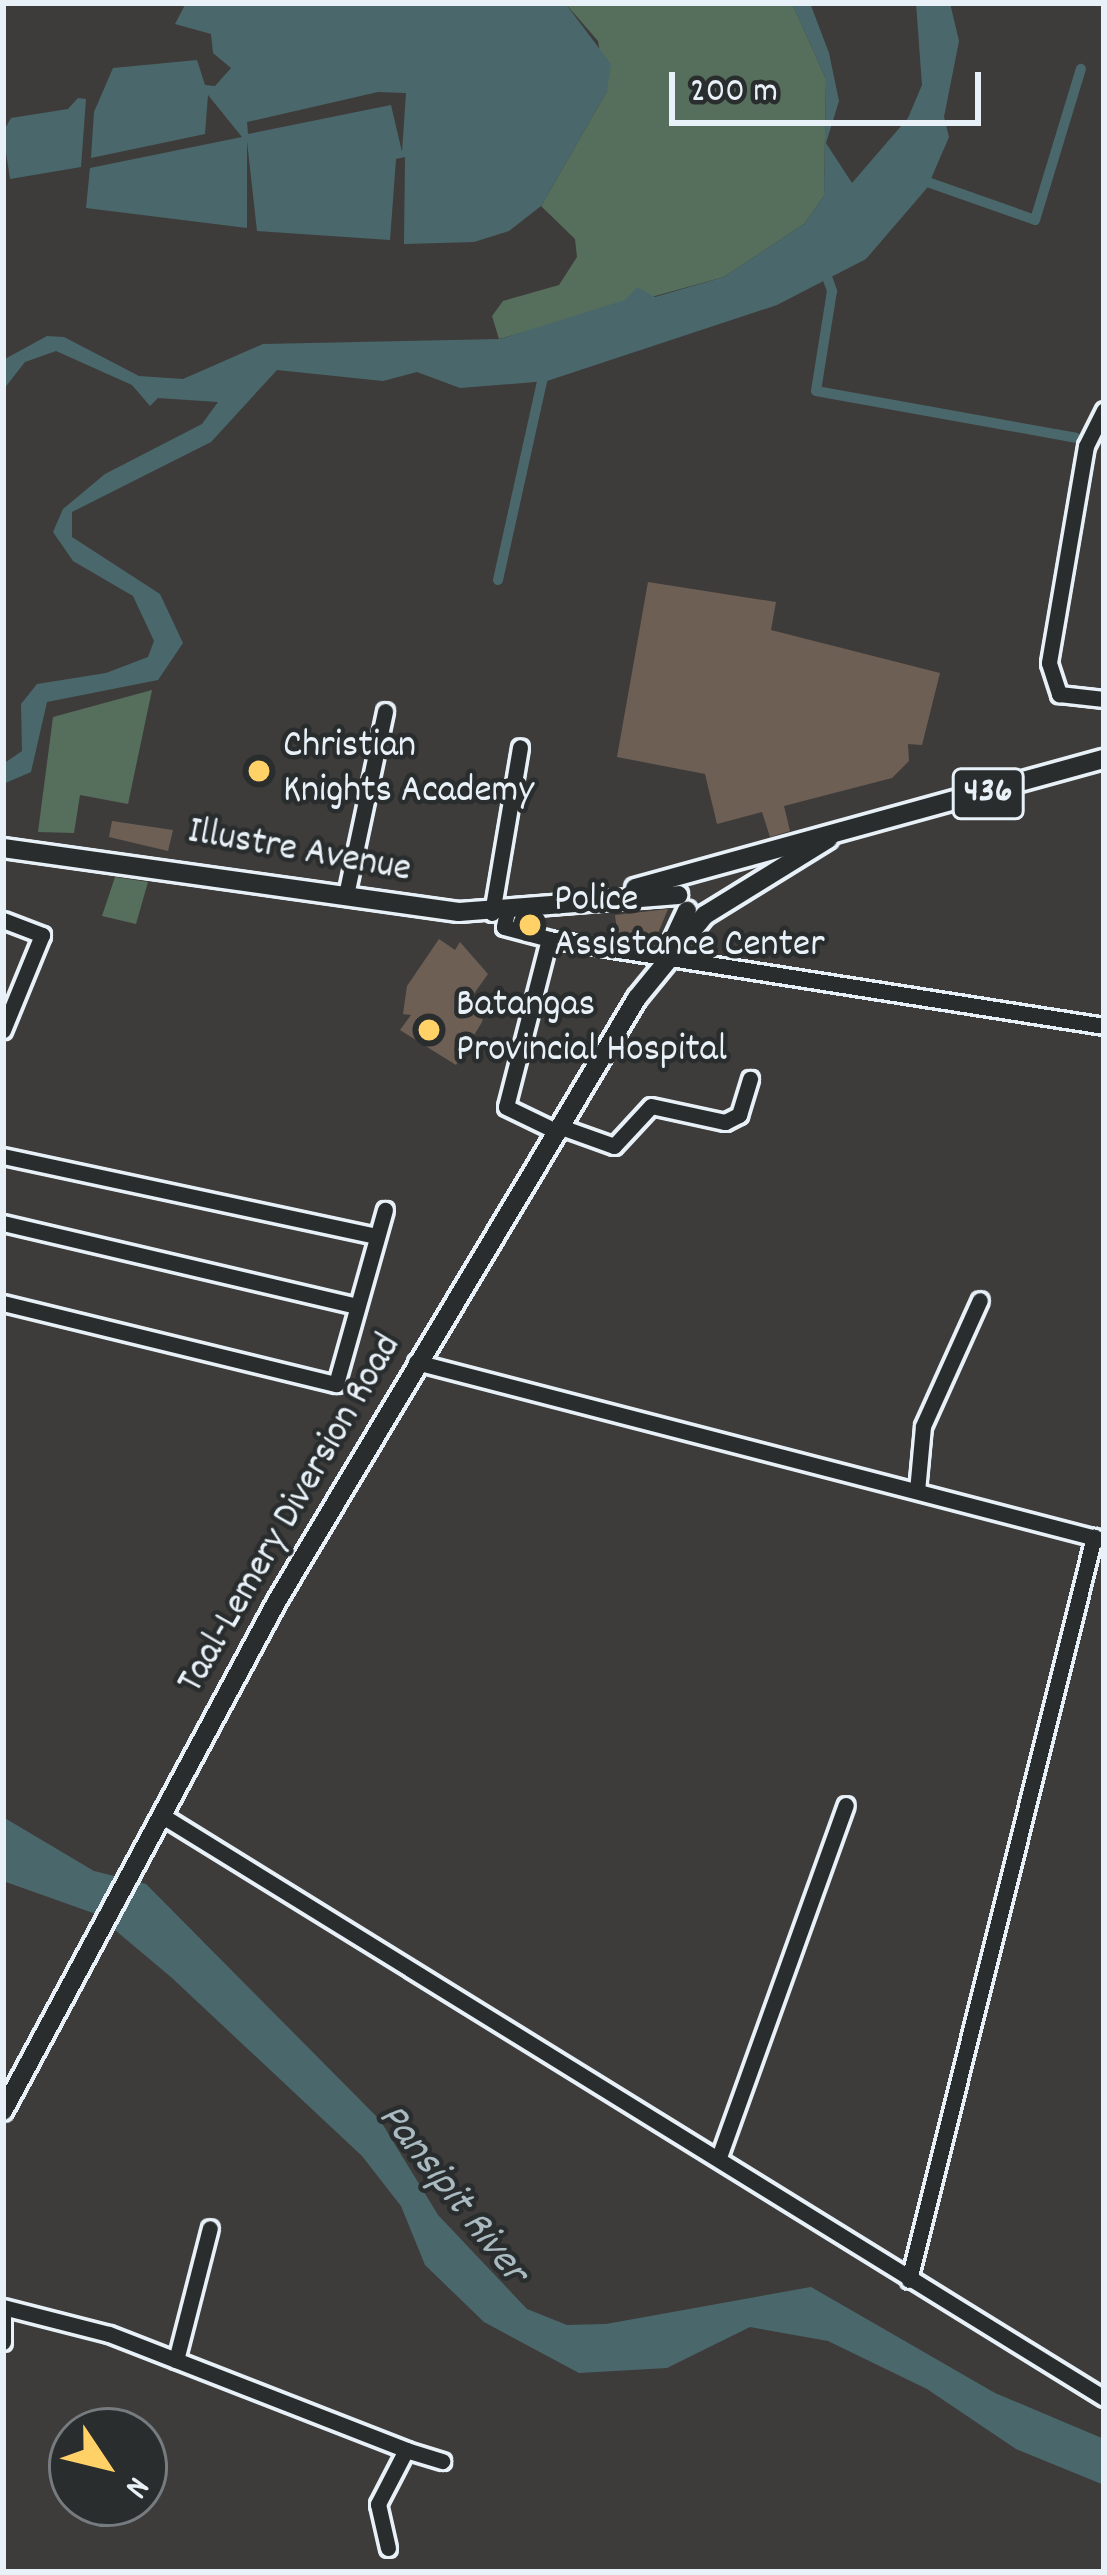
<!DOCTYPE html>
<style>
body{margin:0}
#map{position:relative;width:1107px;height:2575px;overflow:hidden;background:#3e3c3a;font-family:Dekko,sans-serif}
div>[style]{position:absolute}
.green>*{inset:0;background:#566f5c}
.water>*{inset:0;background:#4a686b}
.canal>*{height:10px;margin:-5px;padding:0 5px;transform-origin:5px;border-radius:5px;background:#4a686b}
.building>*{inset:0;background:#6e5f55}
.roads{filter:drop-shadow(3px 0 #e8f1f8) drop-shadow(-3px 0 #e8f1f8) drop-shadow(0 3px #e8f1f8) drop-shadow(0 -3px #e8f1f8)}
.minor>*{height:15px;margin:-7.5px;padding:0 7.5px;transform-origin:7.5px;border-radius:7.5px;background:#2a2d2e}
.major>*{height:18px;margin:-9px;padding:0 9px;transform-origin:9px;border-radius:9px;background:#2a2d2e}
.dots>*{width:33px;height:33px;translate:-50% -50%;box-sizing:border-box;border:6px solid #2a2d2e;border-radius:50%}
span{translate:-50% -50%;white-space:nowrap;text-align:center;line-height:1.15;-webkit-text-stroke:9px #2a2d2e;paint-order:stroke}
.shield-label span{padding:3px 9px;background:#2a2d2e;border:3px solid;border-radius:9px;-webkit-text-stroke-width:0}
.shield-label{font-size:36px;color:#e8f1f8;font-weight:700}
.poi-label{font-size:39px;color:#e8f1f8}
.left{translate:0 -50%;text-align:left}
.street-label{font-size:39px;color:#e8f1f8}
.water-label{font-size:42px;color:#a9bac0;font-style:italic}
.frame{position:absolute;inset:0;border:6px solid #e8f1f8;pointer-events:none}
.north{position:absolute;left:48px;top:2407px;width:120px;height:120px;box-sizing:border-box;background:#2a2d2e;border:3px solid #767b7f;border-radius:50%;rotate:125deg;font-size:33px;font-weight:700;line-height:48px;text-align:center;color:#e8f1f8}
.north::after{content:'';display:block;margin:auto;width:42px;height:54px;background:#ffd166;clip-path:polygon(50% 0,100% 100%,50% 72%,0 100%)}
.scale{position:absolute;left:669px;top:72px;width:312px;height:54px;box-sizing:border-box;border:6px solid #e8f1f8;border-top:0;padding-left:15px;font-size:36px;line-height:42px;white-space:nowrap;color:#e8f1f8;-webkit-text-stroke:9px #2a2d2e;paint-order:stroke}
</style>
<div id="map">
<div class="green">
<i style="clip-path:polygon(565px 3px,792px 3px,826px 79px,824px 196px,804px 224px,724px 277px,499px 339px,492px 316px,503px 301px,559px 285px,577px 257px,575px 239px,541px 206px,607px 91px,598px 41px)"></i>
<i style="clip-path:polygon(152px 690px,128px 804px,80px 795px,74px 833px,38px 832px,53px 717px)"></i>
<i style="clip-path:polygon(115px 877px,148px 882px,136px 924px,102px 916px)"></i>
</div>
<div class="water">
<i style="clip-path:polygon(evenodd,186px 3px,565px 3px,611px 64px,607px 91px,541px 206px,509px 231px,474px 242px,404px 244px,405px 157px,396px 159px,390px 240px,257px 231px,247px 141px,247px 228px,86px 208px,90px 168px,242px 137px,208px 95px,205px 134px,91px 158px,94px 112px,113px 68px,197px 60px,205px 85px,215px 86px,231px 68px,213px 53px,211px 34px,175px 24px,186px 3px,378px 92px,406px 93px,402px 152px,391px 105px,248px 134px,247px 122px,378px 92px)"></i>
<i style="clip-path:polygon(792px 3px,810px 3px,829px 53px,839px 101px,826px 143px,852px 183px,908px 118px,922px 85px,916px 3px,950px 3px,959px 41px,944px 117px,949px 137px,927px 188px,866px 259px,777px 305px,547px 381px,460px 388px,417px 372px,383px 381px,277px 370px,211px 442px,72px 512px,72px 537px,160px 594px,183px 643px,158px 680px,47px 702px,31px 772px,3px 784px,3px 764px,22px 751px,21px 704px,37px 684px,106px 673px,148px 657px,154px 641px,133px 596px,73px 561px,53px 532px,63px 509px,105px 474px,202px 424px,218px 402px,158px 398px,150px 406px,132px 385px,56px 351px,25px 362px,3px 390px,3px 360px,47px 336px,64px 337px,139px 376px,183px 379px,263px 344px,500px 339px,625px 300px,637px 287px,655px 297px,724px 277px,804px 224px,824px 196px,826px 79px)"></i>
<i style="clip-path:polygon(78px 98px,86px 99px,81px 167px,10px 179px,3px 132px,11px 118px,68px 109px)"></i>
<i style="clip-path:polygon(3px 1817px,94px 1871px,146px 1884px,380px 2120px,438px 2215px,527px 2309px,567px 2325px,606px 2324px,811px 2287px,995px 2393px,1104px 2439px,1104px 2485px,1016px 2449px,927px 2389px,828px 2341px,750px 2327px,667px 2368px,579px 2373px,484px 2322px,425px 2265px,401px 2206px,362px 2156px,172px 1978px,96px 1914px,3px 1881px)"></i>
</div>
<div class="canal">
<i style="left:916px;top:178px;width:126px;rotate:19.4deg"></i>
<i style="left:1035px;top:220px;width:158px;rotate:-73.1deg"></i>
<i style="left:823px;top:266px;width:27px;rotate:70deg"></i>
<i style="left:832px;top:291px;width:101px;rotate:99.1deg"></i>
<i style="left:816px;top:391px;width:264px;rotate:10.2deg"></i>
<i style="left:498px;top:580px;width:212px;rotate:-77.5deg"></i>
</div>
<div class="building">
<i style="clip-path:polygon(648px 582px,776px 602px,771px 630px,940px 673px,922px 745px,908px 744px,909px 761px,892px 778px,784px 806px,790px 831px,770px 837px,762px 812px,717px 824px,705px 774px,617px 757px)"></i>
<i style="clip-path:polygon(112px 821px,173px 830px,168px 851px,109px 837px)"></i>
<i style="clip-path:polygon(668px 909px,654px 943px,618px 938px,615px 915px)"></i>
<i style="clip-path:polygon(439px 939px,455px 950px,460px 942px,488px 974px,473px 995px,486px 1004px,482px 1022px,456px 1065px,400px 1030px,411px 1015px,403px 1014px,407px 986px)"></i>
</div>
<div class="roads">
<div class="minor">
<i style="left:1104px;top:410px;width:40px;rotate:116.6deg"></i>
<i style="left:1086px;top:446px;width:220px;rotate:99.7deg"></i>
<i style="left:1049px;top:663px;width:33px;rotate:72deg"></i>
<i style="left:1059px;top:694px;width:45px;rotate:6.3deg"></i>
<i style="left:346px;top:895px;width:188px;rotate:-78deg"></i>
<i style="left:507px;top:911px;width:16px;rotate:101deg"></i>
<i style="left:504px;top:927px;width:47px;rotate:14.9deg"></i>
<i style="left:549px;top:939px;width:173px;rotate:104.4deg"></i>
<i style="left:506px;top:1107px;width:58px;rotate:25.7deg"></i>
<i style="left:492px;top:913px;width:168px;rotate:-80.4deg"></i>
<i style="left:3px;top:920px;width:42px;rotate:21deg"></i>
<i style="left:42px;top:935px;width:103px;rotate:112.3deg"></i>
<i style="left:549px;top:939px;width:562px;rotate:8.91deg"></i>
<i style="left:561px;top:1127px;width:56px;rotate:19.7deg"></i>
<i style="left:614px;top:1146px;width:54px;rotate:-47.2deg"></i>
<i style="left:651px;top:1106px;width:76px;rotate:12.2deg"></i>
<i style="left:725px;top:1122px;width:16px;rotate:-27deg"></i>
<i style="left:739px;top:1115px;width:38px;rotate:-73deg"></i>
<i style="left:3px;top:1156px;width:381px;rotate:12.1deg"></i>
<i style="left:3px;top:1223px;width:364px;rotate:13.2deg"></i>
<i style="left:3px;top:1303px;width:343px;rotate:13.7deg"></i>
<i style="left:336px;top:1384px;width:181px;rotate:-74.3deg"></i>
<i style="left:416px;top:1362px;width:711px;rotate:14.51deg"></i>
<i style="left:917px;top:1491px;width:65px;rotate:-84.7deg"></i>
<i style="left:923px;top:1426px;width:138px;rotate:-65.7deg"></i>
<i style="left:161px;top:1815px;width:1109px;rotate:31.73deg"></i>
<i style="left:719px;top:2157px;width:374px;rotate:-70.2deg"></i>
<i style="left:909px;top:2280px;width:766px;rotate:-76.02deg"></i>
<i style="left:3px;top:2307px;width:109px;rotate:14.3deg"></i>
<i style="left:109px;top:2334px;width:319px;rotate:21.3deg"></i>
<i style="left:406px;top:2450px;width:61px;rotate:117.4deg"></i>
<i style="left:378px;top:2504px;width:45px;rotate:77.2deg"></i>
<i style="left:3px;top:2308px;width:34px;rotate:90deg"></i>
<i style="left:176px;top:2360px;width:136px;rotate:-75.6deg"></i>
<i style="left:406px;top:2450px;width:38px;rotate:17deg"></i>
</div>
<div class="major">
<i style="left:3px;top:848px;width:460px;rotate:8deg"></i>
<i style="left:459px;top:912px;width:220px;rotate:-4.4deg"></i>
<i style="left:635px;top:888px;width:486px;rotate:-15.4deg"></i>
<i style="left:671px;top:945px;width:38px;rotate:-65deg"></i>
<i style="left:3px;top:2111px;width:579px;rotate:-61.75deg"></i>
<i style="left:277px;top:1601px;width:702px;rotate:-59.16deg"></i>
<i style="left:637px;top:998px;width:107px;rotate:-50.7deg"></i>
<i style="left:705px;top:915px;width:145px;rotate:-31.7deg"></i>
</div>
</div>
<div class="dots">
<i style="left:259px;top:771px;background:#ffd166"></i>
<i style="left:530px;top:925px;background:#ffd166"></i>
<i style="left:429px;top:1030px;background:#ffd166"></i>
</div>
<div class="shield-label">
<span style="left:988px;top:794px">436</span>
</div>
<div class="poi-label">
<span class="left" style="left:283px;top:771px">Christian<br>Knights Academy</span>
<span class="left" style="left:554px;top:925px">Police<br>Assistance Center</span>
<span class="left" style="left:456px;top:1030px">Batangas<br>Provincial Hospital</span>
</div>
<div class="street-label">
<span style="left:299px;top:853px;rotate:10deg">Illustre Avenue</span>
<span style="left:292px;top:1515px;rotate:-60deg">Taal-Lemery Diversion Road</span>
</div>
<div class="water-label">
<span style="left:451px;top:2195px;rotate:52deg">Pansipit River</span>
</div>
<div class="frame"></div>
<div class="north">N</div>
<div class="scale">200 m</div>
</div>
